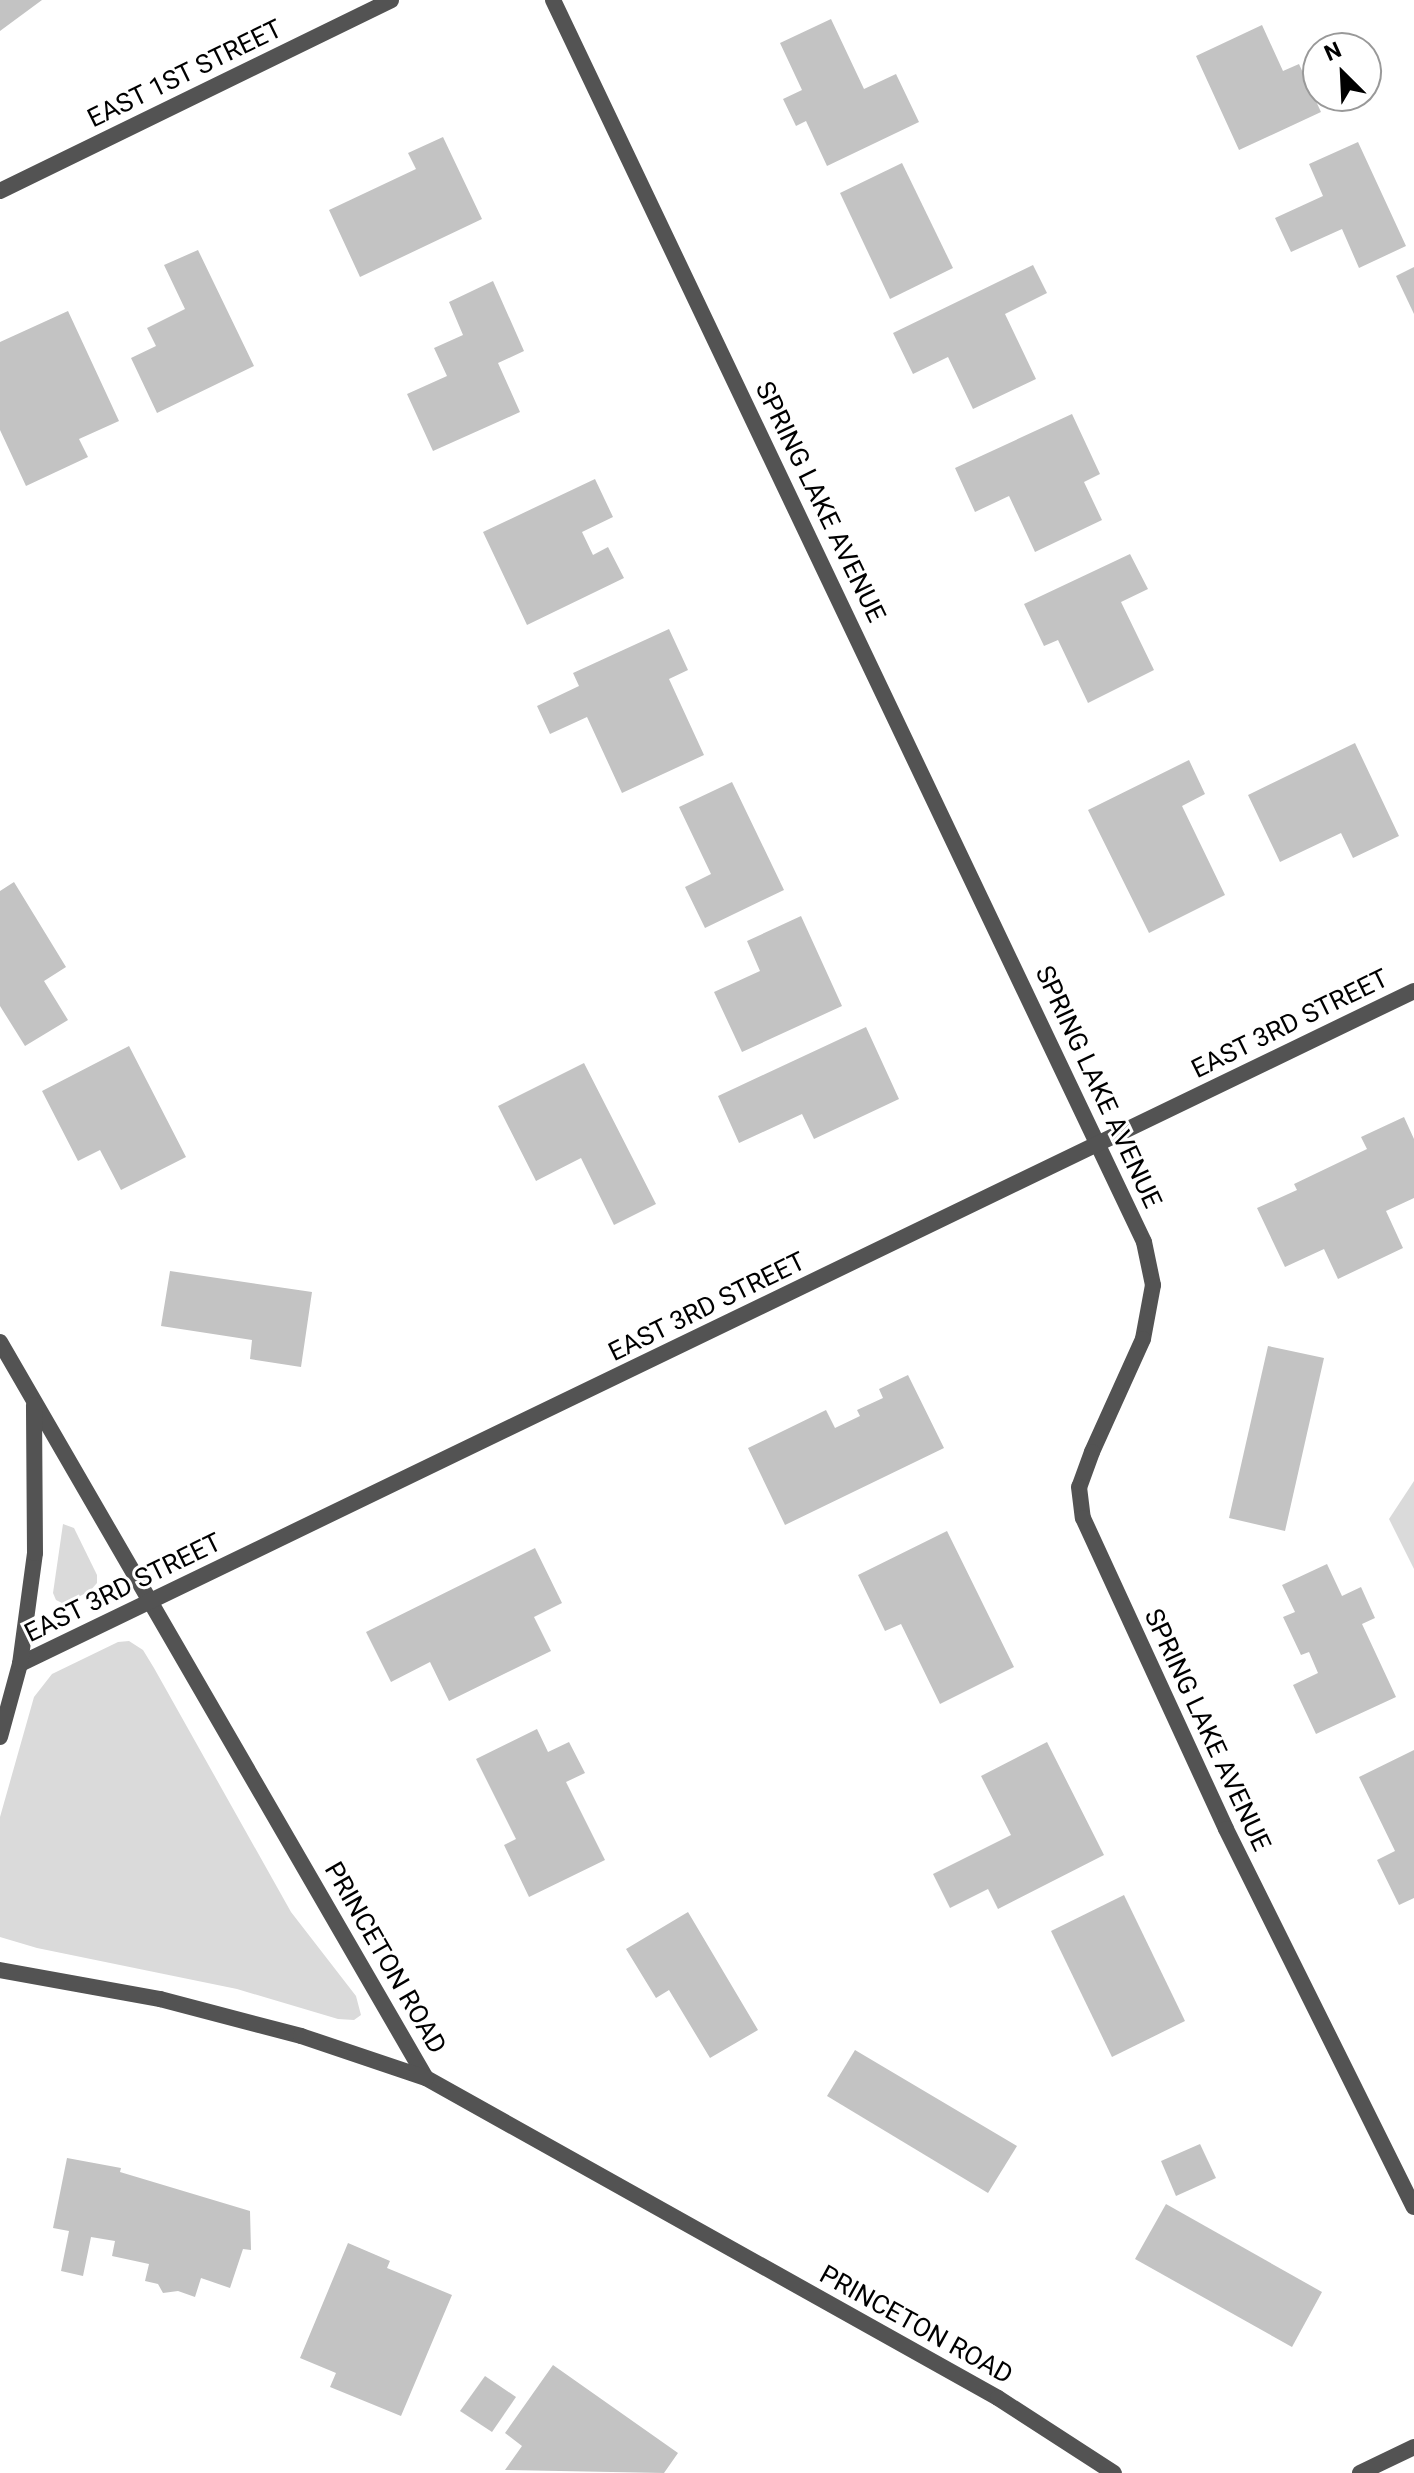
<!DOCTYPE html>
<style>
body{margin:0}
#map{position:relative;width:1414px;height:2473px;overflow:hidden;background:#fff;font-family:Roboto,sans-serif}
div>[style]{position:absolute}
.green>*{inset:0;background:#dadada}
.building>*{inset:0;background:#c3c3c3}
.street>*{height:16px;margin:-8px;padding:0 8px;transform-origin:8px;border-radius:8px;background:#535353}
span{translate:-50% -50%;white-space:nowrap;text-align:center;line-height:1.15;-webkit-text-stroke:6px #fff;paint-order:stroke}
.street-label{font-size:26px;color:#000}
.north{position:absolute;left:1302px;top:32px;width:80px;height:80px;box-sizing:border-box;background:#fff;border:2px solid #999;border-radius:50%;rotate:336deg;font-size:22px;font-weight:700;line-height:32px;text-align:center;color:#000}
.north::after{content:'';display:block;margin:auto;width:28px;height:36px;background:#000;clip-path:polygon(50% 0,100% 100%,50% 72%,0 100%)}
</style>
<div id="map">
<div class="green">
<i style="clip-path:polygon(1414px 1481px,1414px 1569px,1389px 1519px)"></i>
<i style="clip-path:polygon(63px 1524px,74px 1528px,97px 1575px,97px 1583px,90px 1591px,64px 1604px,56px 1600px,53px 1593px)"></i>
<i style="clip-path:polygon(129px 1641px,143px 1650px,154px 1668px,291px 1912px,356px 1996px,361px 2015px,354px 2020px,338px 2019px,237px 1989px,37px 1948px,0 1937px,0 1817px,34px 1697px,52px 1674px,118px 1642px)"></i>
</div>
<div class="building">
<i style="clip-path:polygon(0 0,42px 0,0 31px)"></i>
<i style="clip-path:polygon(831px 19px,864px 89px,896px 74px,919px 122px,827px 166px,806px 121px,796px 126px,783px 99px,802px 90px,780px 43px)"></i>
<i style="clip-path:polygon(1262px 25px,1283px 71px,1299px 64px,1321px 112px,1239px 150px,1196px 56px)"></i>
<i style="clip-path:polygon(443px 137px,482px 219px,360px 277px,329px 210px,416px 169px,408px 153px)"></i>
<i style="clip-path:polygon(1358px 142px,1406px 246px,1359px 268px,1342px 229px,1291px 252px,1275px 218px,1323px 196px,1309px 164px)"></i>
<i style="clip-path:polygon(902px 163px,953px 268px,890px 299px,840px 193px)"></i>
<i style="clip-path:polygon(198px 250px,254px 366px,157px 413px,131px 358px,156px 346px,147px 328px,185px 309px,164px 265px)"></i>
<i style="clip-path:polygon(1033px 265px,1047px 293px,1005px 314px,1036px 379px,973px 409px,948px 357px,913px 374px,893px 333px)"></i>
<i style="clip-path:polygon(1414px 267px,1414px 314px,1396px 276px)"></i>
<i style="clip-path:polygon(493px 281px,524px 351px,498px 363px,520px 412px,433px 451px,407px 394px,447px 376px,434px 348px,463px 335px,449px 302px)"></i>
<i style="clip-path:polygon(68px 311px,119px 421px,79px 439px,88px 457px,26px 486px,0 430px,0 342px)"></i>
<i style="clip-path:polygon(1072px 414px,1100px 474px,1084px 482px,1102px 520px,1035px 552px,1009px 496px,975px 512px,955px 468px)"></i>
<i style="clip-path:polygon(595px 479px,613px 517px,582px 532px,593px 555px,608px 547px,624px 578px,527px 625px,483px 532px)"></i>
<i style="clip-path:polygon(1130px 554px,1148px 589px,1121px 602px,1154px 670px,1088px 703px,1058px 640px,1044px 646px,1024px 604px)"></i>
<i style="clip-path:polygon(669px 629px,688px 670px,669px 679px,704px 755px,622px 793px,587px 717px,550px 734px,537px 706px,579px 686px,573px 673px)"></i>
<i style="clip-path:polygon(1355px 743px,1399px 836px,1353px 858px,1341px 833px,1280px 862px,1248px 795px)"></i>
<i style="clip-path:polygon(1189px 760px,1205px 794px,1182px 806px,1225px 895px,1149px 933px,1088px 810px)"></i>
<i style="clip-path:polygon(732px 782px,784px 890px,705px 928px,685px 887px,711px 874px,679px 807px)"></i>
<i style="clip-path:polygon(14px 882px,66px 967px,44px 981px,68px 1020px,25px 1046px,0 1006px,0 891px)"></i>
<i style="clip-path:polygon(801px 916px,842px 1006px,742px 1052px,714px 992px,760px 971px,747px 941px)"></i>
<i style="clip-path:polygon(866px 1027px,899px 1099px,814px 1139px,802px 1114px,739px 1143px,718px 1096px)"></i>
<i style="clip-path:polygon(129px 1046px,186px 1157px,121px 1190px,100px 1150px,78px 1161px,42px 1091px)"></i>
<i style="clip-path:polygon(584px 1063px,656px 1204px,614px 1225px,581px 1158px,536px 1181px,498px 1106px)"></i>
<i style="clip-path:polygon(1404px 1117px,1414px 1139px,1414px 1198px,1386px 1211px,1403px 1248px,1338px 1279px,1324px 1249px,1285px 1267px,1257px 1208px,1297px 1190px,1294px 1184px,1367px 1149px,1361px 1137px)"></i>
<i style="clip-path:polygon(170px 1271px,312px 1292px,301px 1367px,250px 1359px,252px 1340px,161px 1326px)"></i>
<i style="clip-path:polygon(1268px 1346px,1324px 1358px,1285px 1531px,1229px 1518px)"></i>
<i style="clip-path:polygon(908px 1375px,944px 1448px,785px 1525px,748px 1448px,826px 1410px,835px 1428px,860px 1416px,857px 1410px,883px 1398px,879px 1389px)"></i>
<i style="clip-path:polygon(947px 1531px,1014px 1667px,940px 1704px,901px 1624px,885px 1631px,858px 1575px)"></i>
<i style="clip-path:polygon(535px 1548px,562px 1603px,534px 1617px,551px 1651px,449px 1701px,430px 1662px,391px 1682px,366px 1632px)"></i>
<i style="clip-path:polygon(1327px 1564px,1342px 1596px,1361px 1587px,1375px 1618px,1362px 1624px,1396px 1697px,1316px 1734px,1293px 1685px,1318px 1673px,1309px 1652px,1301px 1655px,1283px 1617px,1295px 1612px,1282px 1585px)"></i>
<i style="clip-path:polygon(537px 1729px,548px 1752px,569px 1742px,585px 1773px,566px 1782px,605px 1860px,529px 1897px,504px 1845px,516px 1839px,476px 1759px)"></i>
<i style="clip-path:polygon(1047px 1742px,1104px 1855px,998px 1909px,988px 1889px,950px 1908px,933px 1874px,1011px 1835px,981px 1776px)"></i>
<i style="clip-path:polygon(1414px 1750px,1414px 1898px,1399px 1905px,1377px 1860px,1395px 1851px,1359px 1777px)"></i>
<i style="clip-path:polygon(1124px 1895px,1185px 2021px,1112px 2057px,1051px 1931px)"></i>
<i style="clip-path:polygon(688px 1912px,758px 2030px,710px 2058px,669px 1990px,656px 1998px,626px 1949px)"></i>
<i style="clip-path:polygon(855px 2050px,1017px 2146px,988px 2193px,827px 2096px)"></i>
<i style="clip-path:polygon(1200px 2144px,1216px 2178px,1176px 2196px,1161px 2161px)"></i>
<i style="clip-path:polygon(67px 2158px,121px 2168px,120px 2172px,250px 2211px,251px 2250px,243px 2249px,230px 2288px,201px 2278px,195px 2297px,178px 2291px,163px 2293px,158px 2284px,145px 2281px,149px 2264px,112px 2256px,115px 2241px,91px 2237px,83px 2276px,61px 2271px,69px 2231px,53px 2228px)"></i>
<i style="clip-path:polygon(1166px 2204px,1322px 2292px,1292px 2347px,1135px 2259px)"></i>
<i style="clip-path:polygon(348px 2243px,390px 2261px,387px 2268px,452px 2295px,401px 2416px,330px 2387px,336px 2373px,300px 2358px)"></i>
<i style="clip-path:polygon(553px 2365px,678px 2453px,664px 2473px,505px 2470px,522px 2446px,505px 2433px)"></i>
<i style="clip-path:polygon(485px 2376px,516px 2397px,492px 2432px,460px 2411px)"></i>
</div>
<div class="street">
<i style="left:553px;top:0;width:1375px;rotate:64.55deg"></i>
<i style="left:1144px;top:1242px;width:44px;rotate:78.2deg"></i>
<i style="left:1153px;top:1285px;width:55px;rotate:100.5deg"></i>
<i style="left:1143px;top:1339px;width:124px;rotate:114.3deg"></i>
<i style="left:1092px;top:1452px;width:37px;rotate:110deg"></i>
<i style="left:1079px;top:1487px;width:31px;rotate:83deg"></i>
<i style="left:1083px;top:1518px;width:342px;rotate:65.3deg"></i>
<i style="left:1226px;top:1829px;width:422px;rotate:63.6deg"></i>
<i style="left:0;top:191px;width:435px;rotate:-26deg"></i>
<i style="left:0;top:1342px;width:850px;rotate:59.94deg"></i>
<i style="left:426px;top:2078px;width:655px;rotate:29.22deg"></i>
<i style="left:998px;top:2398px;width:138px;rotate:32.9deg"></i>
<i style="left:20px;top:1664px;width:1548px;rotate:-25.77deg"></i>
<i style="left:0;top:1737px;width:76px;rotate:-74.7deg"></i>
<i style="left:20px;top:1664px;width:112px;rotate:-82.3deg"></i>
<i style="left:35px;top:1553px;width:148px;rotate:-90.4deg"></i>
<i style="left:0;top:1970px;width:163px;rotate:10.3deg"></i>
<i style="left:160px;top:1999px;width:146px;rotate:14.7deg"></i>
<i style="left:301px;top:2036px;width:132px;rotate:18.6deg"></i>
<i style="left:1360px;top:2473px;width:60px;rotate:-25.7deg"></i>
</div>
<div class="street-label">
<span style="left:185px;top:74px;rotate:-26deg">EAST 1ST STREET</span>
<span style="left:820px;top:502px;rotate:64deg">SPRING LAKE AVENUE</span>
<span style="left:1290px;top:1024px;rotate:-26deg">EAST 3RD STREET</span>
<span style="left:1098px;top:1087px;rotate:65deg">SPRING LAKE AVENUE</span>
<span style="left:707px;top:1307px;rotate:-26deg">EAST 3RD STREET</span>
<span style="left:123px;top:1588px;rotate:-26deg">EAST 3RD STREET</span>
<span style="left:1207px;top:1730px;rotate:65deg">SPRING LAKE AVENUE</span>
<span style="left:385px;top:1958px;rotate:60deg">PRINCETON ROAD</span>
<span style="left:916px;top:2325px;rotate:29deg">PRINCETON ROAD</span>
</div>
<div class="north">N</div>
</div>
